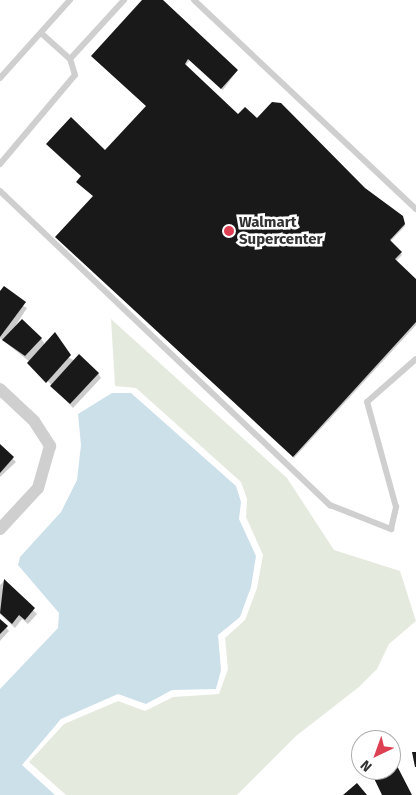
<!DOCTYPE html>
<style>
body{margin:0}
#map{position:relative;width:416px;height:795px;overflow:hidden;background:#fff;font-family:"Fira Sans",sans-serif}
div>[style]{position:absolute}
.green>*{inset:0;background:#e5eade}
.water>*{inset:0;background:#cce0ea}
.shadow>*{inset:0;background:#0003}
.building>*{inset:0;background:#191919}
.service>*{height:6px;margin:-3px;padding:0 3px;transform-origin:3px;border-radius:3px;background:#cfcfcf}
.minor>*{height:12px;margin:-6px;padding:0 6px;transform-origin:6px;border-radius:6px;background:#cfcfcf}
.dots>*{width:14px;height:14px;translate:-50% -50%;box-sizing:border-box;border:2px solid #fff;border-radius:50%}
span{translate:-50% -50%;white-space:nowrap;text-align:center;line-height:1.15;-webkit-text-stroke:5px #fff;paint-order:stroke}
.poi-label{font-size:15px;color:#323232;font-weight:700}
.left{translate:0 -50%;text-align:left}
.north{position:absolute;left:351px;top:730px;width:50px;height:50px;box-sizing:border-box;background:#fff;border:1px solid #adadad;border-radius:50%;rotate:222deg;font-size:14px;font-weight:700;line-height:20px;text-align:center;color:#323232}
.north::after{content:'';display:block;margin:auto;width:18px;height:22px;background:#dd3f53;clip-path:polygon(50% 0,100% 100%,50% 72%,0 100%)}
</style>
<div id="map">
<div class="green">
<i style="clip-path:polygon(111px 319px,287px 478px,334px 550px,400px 571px,416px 621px,389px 644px,377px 669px,359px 687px,296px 736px,237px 795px,66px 795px,29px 762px,64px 724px,118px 701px,145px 711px,173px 697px,219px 694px,228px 669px,225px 638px,245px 620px,257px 588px,263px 555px,246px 517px,247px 499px,241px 482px,136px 388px,115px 386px)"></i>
</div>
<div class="water">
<i style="clip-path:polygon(112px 393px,131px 393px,236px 486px,241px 502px,239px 519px,256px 556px,251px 587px,240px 617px,218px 635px,221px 670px,216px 689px,172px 690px,146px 704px,118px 694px,61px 719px,22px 765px,55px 795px,0 795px,0 689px,58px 628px,59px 613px,18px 565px,20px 557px,61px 512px,77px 480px,81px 445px,78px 414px)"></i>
</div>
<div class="shadow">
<i style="clip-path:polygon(144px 0,161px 0,237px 71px,223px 90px,190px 60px,185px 66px,238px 115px,257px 120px,404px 219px,405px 226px,390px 242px,402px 255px,396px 261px,416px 281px,416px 325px,294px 458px,58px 239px,94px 197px,77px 182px,147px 107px,94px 58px)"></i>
<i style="clip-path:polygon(0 293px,27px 308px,10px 334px,41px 338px,45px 345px,98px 373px,101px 378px,73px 408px,30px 362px,0 338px)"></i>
<i style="clip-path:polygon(0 446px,16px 462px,0 477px)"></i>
<i style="clip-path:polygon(4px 581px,37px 614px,28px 624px,22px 619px,15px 628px,0 614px,0 585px)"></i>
<i style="clip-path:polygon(0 621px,9px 631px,0 641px)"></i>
<i style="clip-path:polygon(393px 761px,411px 795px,384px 795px,372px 773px,391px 770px)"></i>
</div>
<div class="building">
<i style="clip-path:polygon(142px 0,163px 0,238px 70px,221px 89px,188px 59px,185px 64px,238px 114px,245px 107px,257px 118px,272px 102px,281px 103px,365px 188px,403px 216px,405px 224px,390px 240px,402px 252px,395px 259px,416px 279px,416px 322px,293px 457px,55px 237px,93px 196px,76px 182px,81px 176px,46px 144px,71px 117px,105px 150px,146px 106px,91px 56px)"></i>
<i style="clip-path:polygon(4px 286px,26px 302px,0 337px,0 291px)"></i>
<i style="clip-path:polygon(22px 319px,42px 338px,25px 356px,2px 340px)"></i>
<i style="clip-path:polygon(55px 332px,71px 355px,46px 383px,27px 363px)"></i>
<i style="clip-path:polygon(79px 354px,99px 373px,70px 404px,50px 386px)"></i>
<i style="clip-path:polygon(0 444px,14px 457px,0 473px)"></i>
<i style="clip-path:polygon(4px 579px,35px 608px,25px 620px,19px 615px,12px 624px,0 613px)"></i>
<i style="clip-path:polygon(0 619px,8px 626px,0 634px)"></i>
<i style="clip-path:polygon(412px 752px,416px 752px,416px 767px,415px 767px)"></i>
<i style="clip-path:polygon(394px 760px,412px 795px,382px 795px,371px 772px,391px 770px)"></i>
<i style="clip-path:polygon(357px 783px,367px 795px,343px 795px)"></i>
</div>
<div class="service">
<i style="left:194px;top:0;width:305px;rotate:43.3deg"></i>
<i style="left:70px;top:59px;width:80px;rotate:-47.5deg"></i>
<i style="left:0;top:78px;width:105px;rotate:-48.1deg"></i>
<i style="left:0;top:164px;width:116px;rotate:-49.9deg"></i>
<i style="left:75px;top:75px;width:17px;rotate:-107deg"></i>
<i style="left:70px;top:59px;width:39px;rotate:-138deg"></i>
<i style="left:0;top:191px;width:456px;rotate:43.6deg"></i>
<i style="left:330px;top:505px;width:66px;rotate:21.5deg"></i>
<i style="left:391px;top:529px;width:23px;rotate:-77deg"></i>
<i style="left:396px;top:507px;width:109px;rotate:-105.4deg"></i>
<i style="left:367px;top:402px;width:65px;rotate:-41.3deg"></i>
</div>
<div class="minor">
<i style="left:0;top:389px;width:47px;rotate:43.3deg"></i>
<i style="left:34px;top:421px;width:30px;rotate:57deg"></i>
<i style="left:50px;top:446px;width:44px;rotate:105.9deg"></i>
<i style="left:38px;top:488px;width:56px;rotate:132.8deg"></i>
</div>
<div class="dots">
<i style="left:229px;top:231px;background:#dd3f53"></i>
</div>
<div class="poi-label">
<span class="left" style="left:239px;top:231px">Walmart<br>Supercenter</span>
</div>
<div class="north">N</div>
</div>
